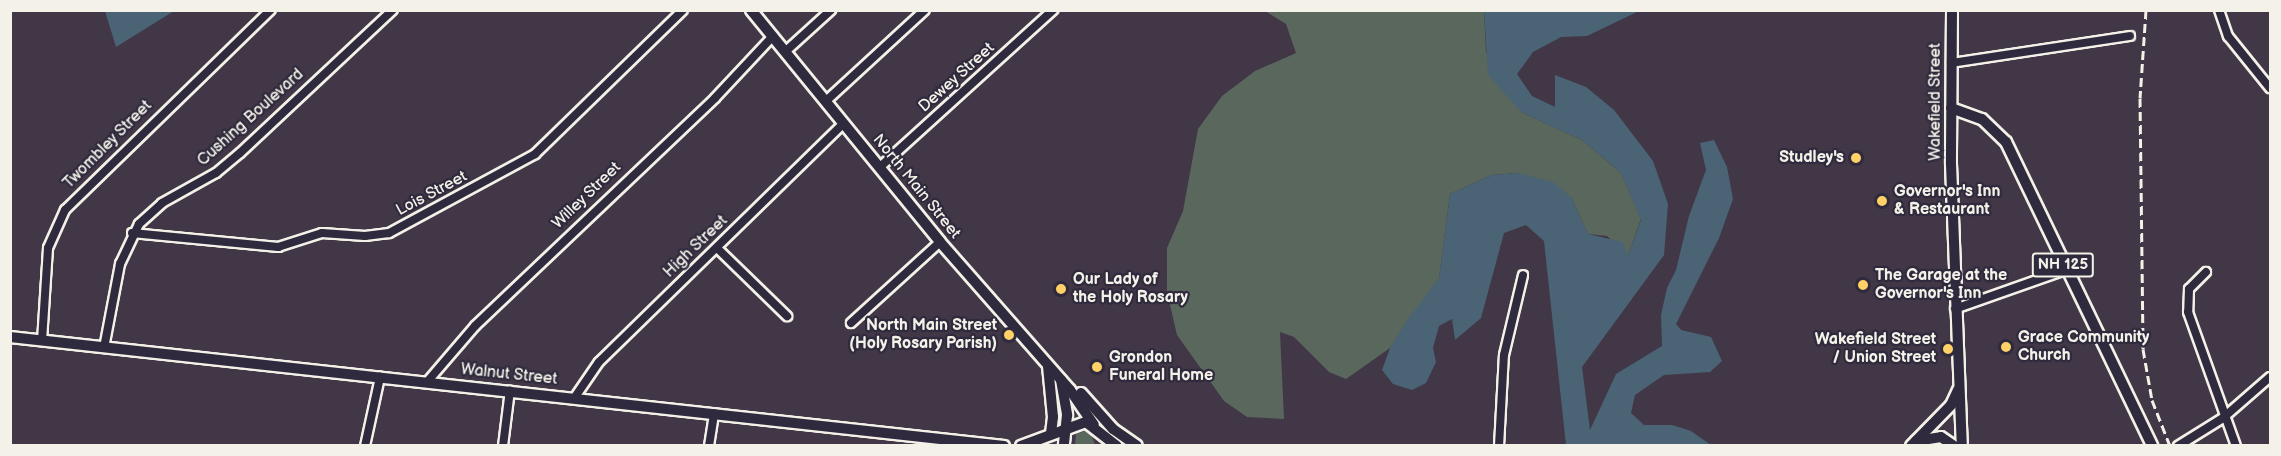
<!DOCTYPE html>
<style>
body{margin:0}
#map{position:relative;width:2281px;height:456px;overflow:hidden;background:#413746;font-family:"Balsamiq Sans",sans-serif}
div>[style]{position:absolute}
.green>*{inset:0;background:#5a675d}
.water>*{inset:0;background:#4b6475}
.roads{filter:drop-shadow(2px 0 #f4f1e8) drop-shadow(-2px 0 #f4f1e8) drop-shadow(0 2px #f4f1e8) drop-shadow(0 -2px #f4f1e8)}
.minor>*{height:8px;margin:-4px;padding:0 4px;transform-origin:4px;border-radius:4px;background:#2f2a3d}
.major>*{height:10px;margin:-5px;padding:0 5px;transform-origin:5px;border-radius:5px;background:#2f2a3d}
.rail>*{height:3px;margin-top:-1.5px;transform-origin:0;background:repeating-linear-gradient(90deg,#f4f1e8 0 9px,transparent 0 13.5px)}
.dots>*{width:16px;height:16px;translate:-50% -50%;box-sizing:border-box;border:3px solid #2f2a3d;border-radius:50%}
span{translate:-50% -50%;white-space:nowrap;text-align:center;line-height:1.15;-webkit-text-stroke:4.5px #2f2a3d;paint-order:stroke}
.shield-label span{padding:2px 4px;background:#2f2a3d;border:2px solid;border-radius:4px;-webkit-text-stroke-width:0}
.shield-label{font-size:15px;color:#f4f1e8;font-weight:700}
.street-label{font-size:16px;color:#f4f1e8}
.poi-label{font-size:16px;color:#f4f1e8;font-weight:700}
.right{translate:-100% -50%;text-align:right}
.left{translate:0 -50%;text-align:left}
.frame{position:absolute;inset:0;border:12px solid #f4f1e8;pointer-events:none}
</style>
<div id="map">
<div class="green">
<i style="clip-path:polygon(1265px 11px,1484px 11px,1486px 52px,1521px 112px,1582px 140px,1621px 173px,1641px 219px,1628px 256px,1607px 236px,1588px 234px,1571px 197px,1518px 173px,1492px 175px,1450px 194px,1439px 278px,1390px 348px,1346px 379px,1329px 372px,1294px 337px,1280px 332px,1284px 419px,1247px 417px,1224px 401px,1177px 335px,1167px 292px,1167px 248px,1183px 211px,1198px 129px,1222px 96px,1255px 71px,1296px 53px,1286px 24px)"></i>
<i style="clip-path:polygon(1085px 431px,1091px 434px,1095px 445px,1075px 445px,1076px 434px)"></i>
</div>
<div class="water">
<i style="clip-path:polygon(105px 11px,105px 10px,174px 11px,116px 47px)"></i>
<i style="clip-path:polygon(1484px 11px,1639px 11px,1587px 36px,1561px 37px,1533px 52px,1517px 74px,1532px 96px,1555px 107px,1555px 75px,1586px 87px,1614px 110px,1653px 161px,1668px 204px,1664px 255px,1582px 367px,1590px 430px,1616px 374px,1662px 346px,1661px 315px,1667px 288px,1676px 270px,1689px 216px,1706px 170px,1700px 143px,1714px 140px,1727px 167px,1733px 199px,1719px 238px,1676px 324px,1681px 330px,1711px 337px,1722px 361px,1710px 372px,1664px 375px,1635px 395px,1631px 413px,1644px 425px,1672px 425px,1691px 431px,1711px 445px,1566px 445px,1544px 241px,1526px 225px,1504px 233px,1481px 318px,1455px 340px,1452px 319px,1439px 326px,1433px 348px,1436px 362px,1426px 383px,1412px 390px,1393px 384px,1382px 370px,1390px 348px,1408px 319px,1439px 278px,1450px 194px,1492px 175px,1518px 173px,1553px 182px,1571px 197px,1588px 234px,1623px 242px,1628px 256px,1641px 220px,1621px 173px,1582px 140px,1521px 112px,1488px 75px)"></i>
</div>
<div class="roads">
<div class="minor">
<i style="left:2219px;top:10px;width:28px;rotate:71deg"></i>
<i style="left:2228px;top:36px;width:67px;rotate:51.1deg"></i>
<i style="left:786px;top:51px;width:61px;rotate:-42.3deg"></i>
<i style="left:1951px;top:63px;width:181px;rotate:-8.6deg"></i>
<i style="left:826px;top:101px;width:134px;rotate:-42.6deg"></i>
<i style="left:880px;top:167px;width:234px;rotate:-42.2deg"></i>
<i style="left:132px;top:233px;width:147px;rotate:5.5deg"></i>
<i style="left:278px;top:247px;width:46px;rotate:-17.7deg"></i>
<i style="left:322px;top:233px;width:43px;rotate:4deg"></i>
<i style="left:365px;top:236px;width:24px;rotate:-7deg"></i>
<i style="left:389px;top:233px;width:166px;rotate:-28.4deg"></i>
<i style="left:535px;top:154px;width:206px;rotate:-44.2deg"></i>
<i style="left:717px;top:248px;width:98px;rotate:44.2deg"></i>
<i style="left:2206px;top:272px;width:24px;rotate:135deg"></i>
<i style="left:2189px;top:289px;width:23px;rotate:92deg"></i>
<i style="left:2188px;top:312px;width:142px;rotate:70.3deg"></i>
<i style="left:1955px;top:309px;width:117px;rotate:-19.5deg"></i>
<i style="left:851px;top:323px;width:120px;rotate:-42.3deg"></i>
<i style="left:42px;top:341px;width:93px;rotate:-86.3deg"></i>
<i style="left:48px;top:248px;width:42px;rotate:-65.9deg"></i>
<i style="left:65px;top:210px;width:287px;rotate:-44.2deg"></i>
<i style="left:104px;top:348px;width:86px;rotate:-79.2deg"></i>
<i style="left:120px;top:264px;width:44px;rotate:-64.6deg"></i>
<i style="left:139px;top:224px;width:31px;rotate:-42deg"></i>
<i style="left:162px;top:203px;width:62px;rotate:-29.1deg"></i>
<i style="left:216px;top:173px;width:31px;rotate:-40deg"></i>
<i style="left:240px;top:153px;width:209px;rotate:-43.1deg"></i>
<i style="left:427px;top:382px;width:74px;rotate:-49.4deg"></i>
<i style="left:475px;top:326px;width:331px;rotate:-43.5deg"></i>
<i style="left:715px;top:98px;width:85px;rotate:-46.9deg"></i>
<i style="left:575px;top:397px;width:42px;rotate:-55.6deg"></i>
<i style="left:599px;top:362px;width:341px;rotate:-44.3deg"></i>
<i style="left:365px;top:446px;width:71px;rotate:-77.7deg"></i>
<i style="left:503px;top:446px;width:56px;rotate:-82.9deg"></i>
<i style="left:709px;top:446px;width:33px;rotate:-81deg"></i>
<i style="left:1499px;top:446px;width:91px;rotate:-86.9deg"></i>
<i style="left:1504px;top:355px;width:82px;rotate:-76.6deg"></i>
<i style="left:2178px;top:446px;width:53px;rotate:-31.9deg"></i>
<i style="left:2223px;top:418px;width:62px;rotate:-41.1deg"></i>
</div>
<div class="major">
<i style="left:751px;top:10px;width:299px;rotate:50.8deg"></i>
<i style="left:940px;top:242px;width:197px;rotate:48.7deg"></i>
<i style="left:1070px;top:390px;width:42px;rotate:55.6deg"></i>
<i style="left:1952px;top:10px;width:154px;rotate:90.4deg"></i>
<i style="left:1951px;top:164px;width:282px;rotate:87.8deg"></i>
<i style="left:1951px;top:108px;width:33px;rotate:20deg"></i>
<i style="left:1982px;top:119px;width:33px;rotate:44deg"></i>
<i style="left:2006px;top:142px;width:337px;rotate:64.3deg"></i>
<i style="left:10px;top:337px;width:1000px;rotate:6.26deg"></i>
<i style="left:1048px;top:366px;width:51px;rotate:84.4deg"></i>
<i style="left:1053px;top:417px;width:16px;rotate:97deg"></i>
<i style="left:1061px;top:380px;width:36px;rotate:80deg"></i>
<i style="left:1067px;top:415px;width:31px;rotate:96deg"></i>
<i style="left:1081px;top:393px;width:48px;rotate:48.4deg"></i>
<i style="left:1113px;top:429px;width:29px;rotate:35deg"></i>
<i style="left:1916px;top:441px;width:25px;rotate:-9deg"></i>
<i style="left:1941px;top:437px;width:16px;rotate:35deg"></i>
<i style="left:1021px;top:446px;width:69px;rotate:-20.3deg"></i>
<i style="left:1086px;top:422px;width:39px;rotate:38deg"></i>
<i style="left:1911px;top:446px;width:57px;rotate:-45.7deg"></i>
<i style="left:1951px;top:405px;width:17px;rotate:-65deg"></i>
</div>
</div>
<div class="rail">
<i style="left:2146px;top:10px;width:88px;rotate:93.9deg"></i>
<i style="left:2140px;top:98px;width:251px;rotate:89.3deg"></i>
<i style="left:2143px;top:349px;width:52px;rotate:80deg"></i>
<i style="left:2152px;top:400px;width:49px;rotate:68.6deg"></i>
</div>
<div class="dots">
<i style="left:1856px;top:158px;background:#ffd166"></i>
<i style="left:1882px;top:201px;background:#ffd166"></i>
<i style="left:1863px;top:285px;background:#ffd166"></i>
<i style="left:1061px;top:289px;background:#ffd166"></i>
<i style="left:1009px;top:335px;background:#ffd166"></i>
<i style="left:2006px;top:347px;background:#ffd166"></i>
<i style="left:1948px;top:349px;background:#ffd166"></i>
<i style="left:1097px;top:367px;background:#ffd166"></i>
</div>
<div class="shield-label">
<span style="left:2063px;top:265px">NH 125</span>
</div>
<div class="street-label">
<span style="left:957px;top:78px;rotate:-42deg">Dewey Street</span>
<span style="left:1936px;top:102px;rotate:-90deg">Wakefield Street</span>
<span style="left:251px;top:118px;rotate:-42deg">Cushing Boulevard</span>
<span style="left:108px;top:145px;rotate:-45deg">Twombley Street</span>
<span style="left:916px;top:187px;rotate:51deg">North Main Street</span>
<span style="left:432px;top:194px;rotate:-28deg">Lois Street</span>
<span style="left:587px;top:196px;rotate:-44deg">Willey Street</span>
<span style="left:696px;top:247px;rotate:-44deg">High Street</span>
<span style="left:509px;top:375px;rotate:6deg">Walnut Street</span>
</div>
<div class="poi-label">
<span class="right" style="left:1844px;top:158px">Studley's</span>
<span class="left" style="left:1894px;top:201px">Governor's Inn<br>&amp; Restaurant</span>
<span class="left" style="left:1875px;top:285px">The Garage at the<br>Governor's Inn</span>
<span class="left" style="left:1073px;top:289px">Our Lady of<br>the Holy Rosary</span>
<span class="right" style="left:997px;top:335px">North Main Street<br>(Holy Rosary Parish)</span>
<span class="left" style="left:2018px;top:347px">Grace Community<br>Church</span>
<span class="right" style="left:1936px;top:349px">Wakefield Street<br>/ Union Street</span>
<span class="left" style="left:1109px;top:367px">Grondon<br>Funeral Home</span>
</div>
<div class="frame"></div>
</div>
